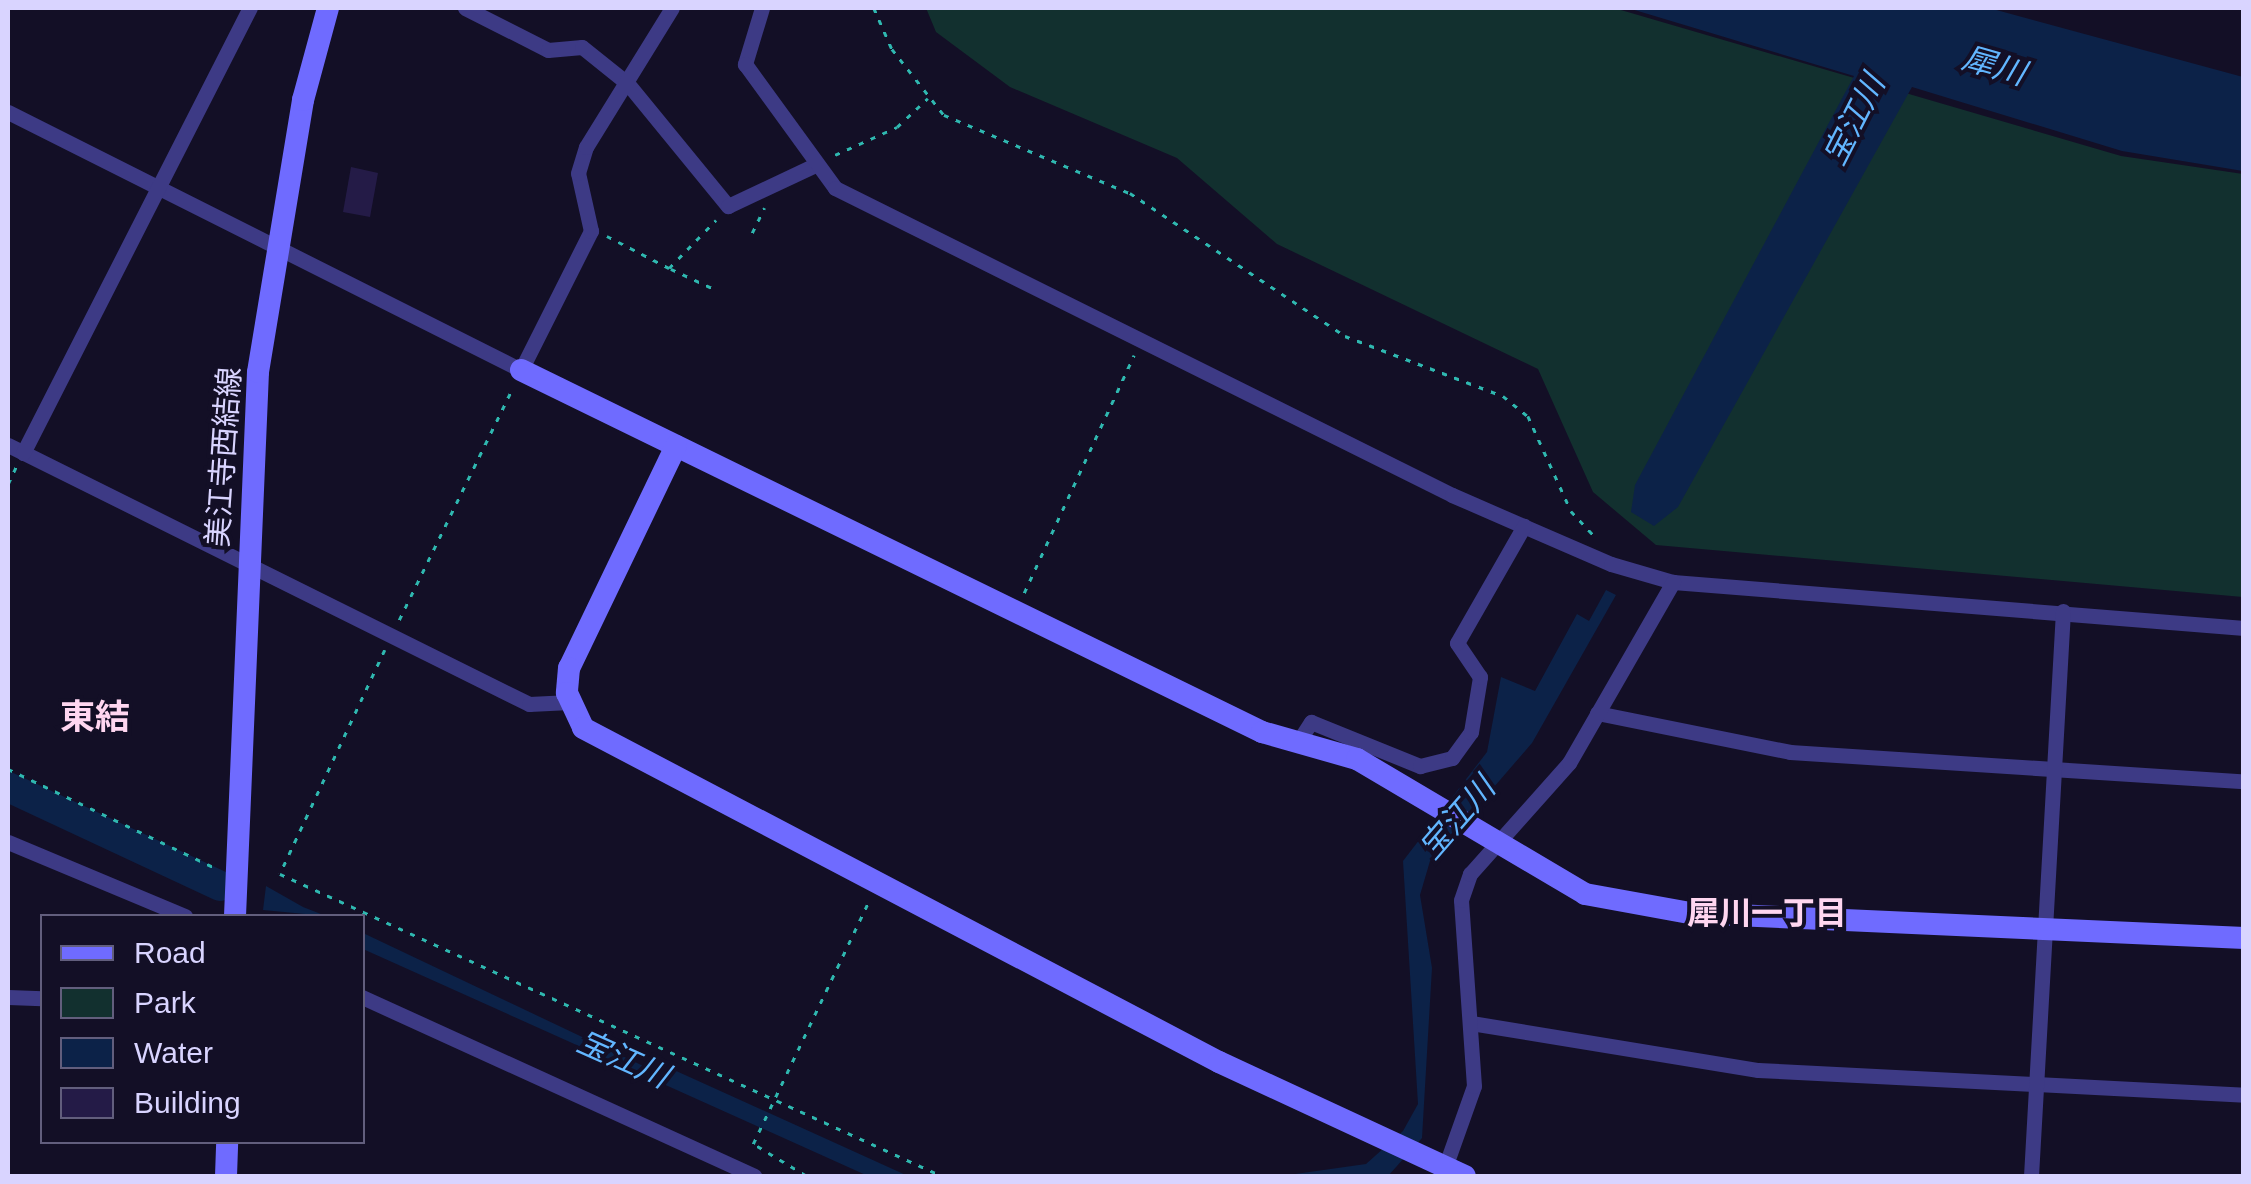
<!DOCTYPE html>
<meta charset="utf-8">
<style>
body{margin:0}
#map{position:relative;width:2251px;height:1184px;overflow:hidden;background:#130f26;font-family:Helvetica,"Noto Sans JP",sans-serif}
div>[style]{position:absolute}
.green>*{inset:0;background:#12302f}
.water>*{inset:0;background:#0c2248}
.stream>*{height:5px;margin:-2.5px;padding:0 2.5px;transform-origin:2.5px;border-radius:2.5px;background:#0c2248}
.river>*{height:30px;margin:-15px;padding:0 15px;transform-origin:15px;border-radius:15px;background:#0c2248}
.building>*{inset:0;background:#241b47}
.path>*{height:2.5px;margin-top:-1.25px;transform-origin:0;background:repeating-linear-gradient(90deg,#2fb8b0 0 5px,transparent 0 13px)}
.street>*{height:15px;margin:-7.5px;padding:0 7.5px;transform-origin:7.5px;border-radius:7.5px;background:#3d3a85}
.secondary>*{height:22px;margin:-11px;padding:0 11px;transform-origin:11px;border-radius:11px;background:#6f6bff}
span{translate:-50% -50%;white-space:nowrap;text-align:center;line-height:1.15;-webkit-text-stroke:8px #130f26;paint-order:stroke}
.street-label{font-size:30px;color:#d9d4ff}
.water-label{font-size:32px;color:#62b6ff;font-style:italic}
.neighbourhood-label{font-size:32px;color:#ffd6f0;font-weight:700}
.quarter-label{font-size:35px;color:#ffd6f0;font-weight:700}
.frame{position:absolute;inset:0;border:10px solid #d9d4ff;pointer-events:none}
.legend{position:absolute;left:40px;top:914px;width:325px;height:230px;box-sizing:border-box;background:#130f26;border:2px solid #625e7d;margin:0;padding:12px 18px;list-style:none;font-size:30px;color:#d9d4ff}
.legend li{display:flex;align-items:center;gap:20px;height:50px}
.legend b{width:50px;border:2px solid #625e7d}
</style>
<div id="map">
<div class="green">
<i style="clip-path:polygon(926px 8px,1614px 8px,2121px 156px,2243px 174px,2243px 597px,1656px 545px,1593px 492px,1538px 369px,1277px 244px,1177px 158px,1010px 87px,936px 32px)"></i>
</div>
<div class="water">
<i style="clip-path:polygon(1628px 8px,1989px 8px,2243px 77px,2243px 171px,2122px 151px,1912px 87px,1678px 507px,1654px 526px,1631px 512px,1635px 485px,1854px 76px)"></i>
<i style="clip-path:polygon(1606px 590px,1616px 595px,1532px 743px,1430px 861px,1420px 895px,1432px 968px,1422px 1138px,1388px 1176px,1281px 1176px,1366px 1164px,1403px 1131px,1418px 1104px,1403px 861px,1487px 752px,1501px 677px,1535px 691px,1577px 614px,1589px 621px)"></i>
<i style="clip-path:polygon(266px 886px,303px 907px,326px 916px,263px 910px)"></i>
<i style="clip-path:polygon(363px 933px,656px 1072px,674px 1070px,908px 1176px,868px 1176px,363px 949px)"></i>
</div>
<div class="stream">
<i style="left:8px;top:797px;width:15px;rotate:-11deg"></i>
</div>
<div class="river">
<i style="left:8px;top:787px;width:234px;rotate:25deg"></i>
</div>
<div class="building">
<i style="clip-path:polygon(351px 167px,378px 173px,370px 217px,343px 212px)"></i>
</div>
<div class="path">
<i style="left:874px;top:8px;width:45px;rotate:66.3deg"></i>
<i style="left:892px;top:49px;width:84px;rotate:51.8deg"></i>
<i style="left:944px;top:115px;width:202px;rotate:22.8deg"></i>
<i style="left:1130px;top:193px;width:258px;rotate:33.6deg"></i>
<i style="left:1345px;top:336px;width:169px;rotate:20.8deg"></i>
<i style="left:1503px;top:396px;width:32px;rotate:39deg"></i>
<i style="left:1528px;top:416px;width:104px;rotate:65.6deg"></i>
<i style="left:1571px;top:511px;width:35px;rotate:47deg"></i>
<i style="left:835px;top:155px;width:68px;rotate:-24.3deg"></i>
<i style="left:897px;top:127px;width:42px;rotate:-43.1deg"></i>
<i style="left:752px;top:233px;width:28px;rotate:-64deg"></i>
<i style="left:607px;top:236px;width:70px;rotate:27.3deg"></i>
<i style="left:669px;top:268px;width:67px;rotate:-45.6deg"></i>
<i style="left:671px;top:269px;width:45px;rotate:24.9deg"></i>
<i style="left:8px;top:484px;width:19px;rotate:-65deg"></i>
<i style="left:1024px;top:593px;width:262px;rotate:-65.2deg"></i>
<i style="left:399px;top:620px;width:257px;rotate:-63.9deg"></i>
<i style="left:385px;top:650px;width:247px;rotate:115.1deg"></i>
<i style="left:280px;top:874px;width:728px;rotate:24.52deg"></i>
<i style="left:8px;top:769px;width:233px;rotate:25.5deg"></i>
<i style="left:806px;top:1176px;width:62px;rotate:-148.9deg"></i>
<i style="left:753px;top:1144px;width:272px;rotate:-64.5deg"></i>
</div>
<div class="street">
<i style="left:465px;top:8px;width:93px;rotate:26.8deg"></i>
<i style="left:548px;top:50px;width:34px;rotate:-5deg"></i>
<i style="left:582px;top:47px;width:59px;rotate:38.8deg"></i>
<i style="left:628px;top:84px;width:158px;rotate:50.7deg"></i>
<i style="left:728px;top:206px;width:96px;rotate:-25.2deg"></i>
<i style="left:762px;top:8px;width:59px;rotate:106.9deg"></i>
<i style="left:745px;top:64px;width:153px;rotate:54deg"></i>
<i style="left:835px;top:188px;width:689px;rotate:26.45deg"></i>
<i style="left:1452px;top:495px;width:173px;rotate:23.5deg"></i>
<i style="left:1611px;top:564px;width:65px;rotate:16.2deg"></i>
<i style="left:1673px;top:582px;width:573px;rotate:4.61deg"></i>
<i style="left:8px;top:112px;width:574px;rotate:26.7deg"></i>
<i style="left:521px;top:370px;width:156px;rotate:-63.3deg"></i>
<i style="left:591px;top:231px;width:59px;rotate:-102.6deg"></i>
<i style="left:578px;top:173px;width:27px;rotate:-73deg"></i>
<i style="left:586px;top:147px;width:163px;rotate:-58.3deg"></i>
<i style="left:8px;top:445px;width:582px;rotate:26.43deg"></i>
<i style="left:529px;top:704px;width:41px;rotate:-2.8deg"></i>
<i style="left:23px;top:453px;width:500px;rotate:-63deg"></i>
<i style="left:1597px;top:713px;width:197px;rotate:11.4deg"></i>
<i style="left:1790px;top:752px;width:455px;rotate:3.7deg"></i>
<i style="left:1298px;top:742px;width:24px;rotate:-57deg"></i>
<i style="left:1311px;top:722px;width:118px;rotate:22deg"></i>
<i style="left:1420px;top:766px;width:33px;rotate:-14deg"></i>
<i style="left:1452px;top:758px;width:32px;rotate:-54deg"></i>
<i style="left:1471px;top:732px;width:56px;rotate:-80.7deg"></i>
<i style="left:1480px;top:677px;width:41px;rotate:-124.1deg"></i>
<i style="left:1457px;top:643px;width:135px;rotate:-60.2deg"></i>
<i style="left:8px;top:842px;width:192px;rotate:22.7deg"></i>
<i style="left:8px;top:997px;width:34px;rotate:2deg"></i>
<i style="left:362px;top:997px;width:431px;rotate:24.5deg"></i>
<i style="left:1471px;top:1023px;width:291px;rotate:9.3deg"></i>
<i style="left:1758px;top:1070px;width:487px;rotate:2.9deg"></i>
<i style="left:1443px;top:1173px;width:92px;rotate:-70.4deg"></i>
<i style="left:1474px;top:1086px;width:186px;rotate:-94deg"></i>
<i style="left:1461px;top:900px;width:28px;rotate:-71deg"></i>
<i style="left:1470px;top:874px;width:149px;rotate:-48.3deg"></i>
<i style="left:1569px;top:763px;width:209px;rotate:-60.1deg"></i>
<i style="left:2031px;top:1176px;width:566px;rotate:-86.76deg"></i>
</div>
<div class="secondary">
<i style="left:521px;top:370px;width:825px;rotate:26.04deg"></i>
<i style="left:1262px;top:732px;width:99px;rotate:15.9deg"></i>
<i style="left:1357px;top:759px;width:265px;rotate:30.6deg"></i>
<i style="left:1585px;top:894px;width:107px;rotate:10.3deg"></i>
<i style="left:1690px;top:913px;width:555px;rotate:2.58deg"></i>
<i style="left:676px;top:446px;width:246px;rotate:115.7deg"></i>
<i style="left:569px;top:668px;width:25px;rotate:95deg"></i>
<i style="left:567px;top:693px;width:38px;rotate:65deg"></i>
<i style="left:583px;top:728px;width:718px;rotate:27.71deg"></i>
<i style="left:1219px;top:1062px;width:271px;rotate:24.9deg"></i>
<i style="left:235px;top:916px;width:544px;rotate:-87.58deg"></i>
<i style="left:258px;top:372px;width:276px;rotate:-80.6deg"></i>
<i style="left:303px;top:100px;width:95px;rotate:-74.8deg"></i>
<i style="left:226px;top:1176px;width:34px;rotate:-88deg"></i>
</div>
<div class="street-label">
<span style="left:224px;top:457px;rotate:-86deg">美江寺西結線</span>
</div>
<div class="water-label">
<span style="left:1994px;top:66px;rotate:16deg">犀川</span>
<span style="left:1854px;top:120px;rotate:-63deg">宝江川</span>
<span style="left:1457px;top:818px;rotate:-49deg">宝江川</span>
<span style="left:623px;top:1059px;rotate:24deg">宝江川</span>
</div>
<div class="neighbourhood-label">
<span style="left:1767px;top:913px">犀川一丁目</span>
</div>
<div class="quarter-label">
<span style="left:95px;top:717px">東結</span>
</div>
<div class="frame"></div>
<ul class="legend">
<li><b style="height:12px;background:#6f6bff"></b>Road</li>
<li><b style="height:28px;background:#12302f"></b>Park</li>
<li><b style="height:28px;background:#0c2248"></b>Water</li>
<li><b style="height:28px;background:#241b47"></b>Building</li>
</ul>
</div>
